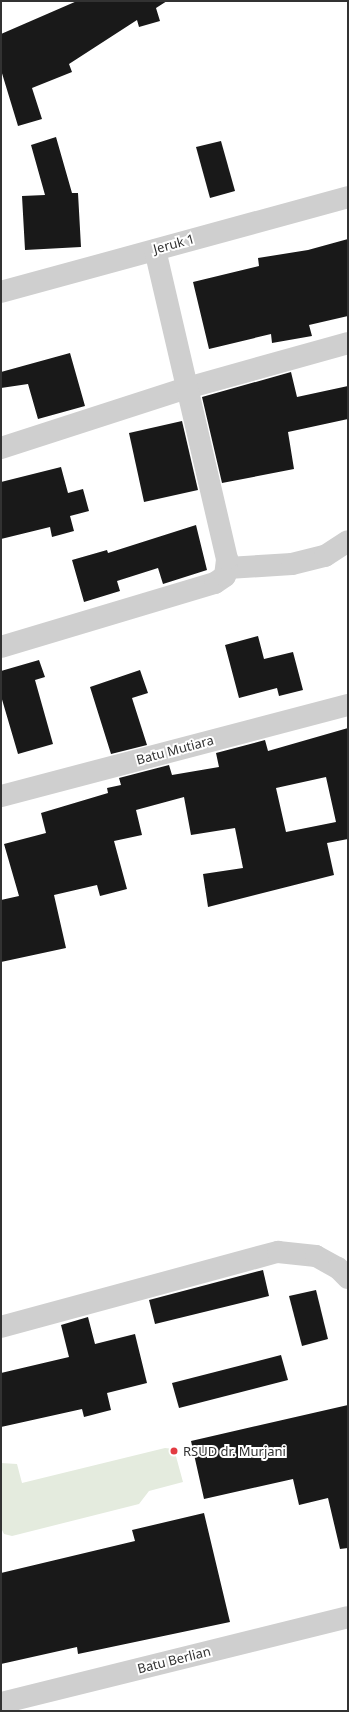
<!DOCTYPE html>
<style>
body{margin:0}
#map{position:relative;width:349px;height:1712px;overflow:hidden;background:#fff;font-family:"Noto Sans",sans-serif}
div>[style]{position:absolute}
.green>*{inset:0;background:#e4ebde}
.building>*{inset:0;background:#191919}
.minor>*{height:22px;margin:-11px;padding:0 11px;transform-origin:11px;border-radius:11px;background:#cfcfcf}
.dots>*{width:11px;height:11px;translate:-50% -50%;box-sizing:border-box;border:2px solid #fff;border-radius:50%}
span{translate:-50% -50%;white-space:nowrap;text-align:center;line-height:1.15;-webkit-text-stroke:4px #fff;paint-order:stroke}
.street-label{font-size:13px;color:#323232}
.poi-label{font-size:13px;color:#323232}
.left{translate:0 -50%;text-align:left}
.frame{position:absolute;inset:0;border:2px solid #323232;pointer-events:none}
</style>
<div id="map">
<div class="green">
<i style="clip-path:polygon(165px 1448px,174px 1449px,183px 1482px,149px 1491px,139px 1504px,12px 1536px,4px 1534px,1px 1528px,1px 1463px,17px 1464px,22px 1483px)"></i>
</div>
<div class="building">
<i style="clip-path:polygon(77px 1px,167px 1px,156px 8px,160px 21px,139px 27px,137px 20px,69px 64px,72px 72px,32px 88px,42px 119px,18px 126px,1px 70px,1px 34px)"></i>
<i style="clip-path:polygon(56px 137px,72px 193px,78px 193px,81px 247px,25px 250px,22px 196px,45px 195px,31px 145px)"></i>
<i style="clip-path:polygon(221px 141px,235px 191px,210px 198px,196px 147px)"></i>
<i style="clip-path:polygon(348px 239px,348px 316px,309px 325px,312px 336px,272px 343px,271px 334px,209px 349px,193px 282px,259px 266px,258px 258px,308px 250px)"></i>
<i style="clip-path:polygon(70px 353px,85px 406px,38px 419px,28px 384px,1px 388px,1px 372px)"></i>
<i style="clip-path:polygon(291px 372px,297px 397px,348px 386px,348px 419px,288px 432px,294px 469px,222px 483px,202px 397px)"></i>
<i style="clip-path:polygon(182px 421px,198px 490px,144px 502px,129px 433px)"></i>
<i style="clip-path:polygon(61px 467px,68px 493px,83px 489px,89px 511px,70px 516px,74px 531px,52px 537px,50px 527px,1px 539px,1px 482px)"></i>
<i style="clip-path:polygon(196px 525px,207px 570px,163px 584px,158px 568px,117px 581px,120px 591px,84px 602px,72px 560px,107px 550px,108px 553px)"></i>
<i style="clip-path:polygon(258px 636px,264px 659px,293px 652px,303px 690px,279px 696px,277px 688px,239px 698px,225px 645px)"></i>
<i style="clip-path:polygon(39px 660px,45px 677px,35px 680px,53px 744px,18px 754px,1px 696px,1px 671px)"></i>
<i style="clip-path:polygon(140px 670px,148px 693px,132px 698px,147px 745px,111px 754px,90px 687px)"></i>
<i style="clip-path:polygon(evenodd,348px 728px,348px 839px,327px 843px,334px 875px,208px 907px,203px 874px,243px 868px,235px 828px,191px 835px,184px 797px,136px 810px,142px 835px,114px 841px,127px 889px,100px 896px,97px 885px,54px 895px,66px 948px,1px 962px,1px 900px,19px 896px,4px 844px,46px 833px,41px 813px,108px 793px,107px 788px,121px 785px,119px 778px,169px 765px,172px 775px,219px 767px,216px 753px,265px 740px,268px 751px,348px 728px,326px 777px,336px 822px,286px 832px,276px 788px,326px 777px)"></i>
<i style="clip-path:polygon(263px 1270px,269px 1296px,155px 1324px,149px 1300px)"></i>
<i style="clip-path:polygon(316px 1290px,328px 1339px,302px 1346px,289px 1296px)"></i>
<i style="clip-path:polygon(88px 1317px,95px 1344px,135px 1334px,147px 1383px,107px 1393px,111px 1410px,84px 1417px,82px 1409px,1px 1427px,1px 1373px,69px 1357px,61px 1325px)"></i>
<i style="clip-path:polygon(281px 1355px,288px 1380px,179px 1408px,172px 1383px)"></i>
<i style="clip-path:polygon(348px 1405px,348px 1548px,340px 1549px,328px 1498px,299px 1505px,293px 1479px,204px 1499px,191px 1441px)"></i>
<i style="clip-path:polygon(204px 1513px,230px 1622px,78px 1654px,77px 1647px,1px 1664px,1px 1573px,135px 1541px,132px 1530px)"></i>
</div>
<div class="minor">
<i style="left:1px;top:292px;width:360px;rotate:-15.3deg"></i>
<i style="left:1px;top:448px;width:195px;rotate:-17.9deg"></i>
<i style="left:187px;top:388px;width:167px;rotate:-15.6deg"></i>
<i style="left:228px;top:568px;width:64px;rotate:-3.6deg"></i>
<i style="left:292px;top:564px;width:34px;rotate:-14deg"></i>
<i style="left:325px;top:556px;width:27px;rotate:-33deg"></i>
<i style="left:1px;top:647px;width:223px;rotate:-16.7deg"></i>
<i style="left:215px;top:583px;width:12px;rotate:-35deg"></i>
<i style="left:225px;top:576px;width:17px;rotate:-83deg"></i>
<i style="left:227px;top:559px;width:317px;rotate:-103.1deg"></i>
<i style="left:1px;top:796px;width:359px;rotate:-14.7deg"></i>
<i style="left:1px;top:1327px;width:287px;rotate:-15.2deg"></i>
<i style="left:278px;top:1252px;width:38px;rotate:6deg"></i>
<i style="left:316px;top:1256px;width:25px;rotate:29deg"></i>
<i style="left:338px;top:1268px;width:14px;rotate:45deg"></i>
<i style="left:1px;top:1703px;width:357px;rotate:-13.9deg"></i>
</div>
<div class="dots">
<i style="left:174px;top:1451px;background:#e23b42"></i>
</div>
<div class="street-label">
<span style="left:174px;top:244px;rotate:-15deg">Jeruk 1</span>
<span style="left:175px;top:750px;rotate:-15deg">Batu Mutiara</span>
<span style="left:174px;top:1660px;rotate:-14deg">Batu Berlian</span>
</div>
<div class="poi-label">
<span class="left" style="left:183px;top:1451px">RSUD dr. Murjani</span>
</div>
<div class="frame"></div>
</div>
